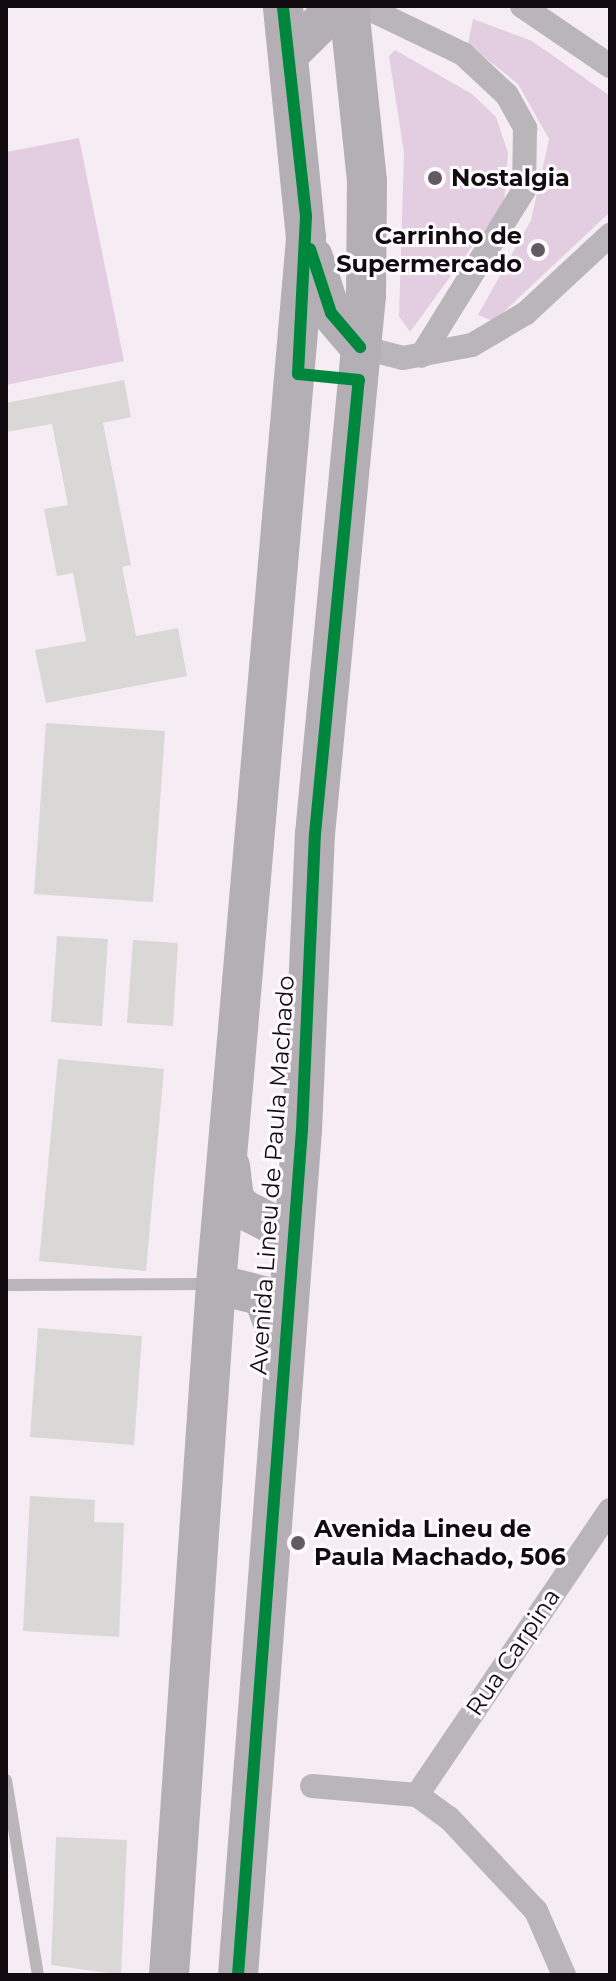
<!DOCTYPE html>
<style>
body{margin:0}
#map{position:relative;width:616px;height:1981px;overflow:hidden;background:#f6ecf4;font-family:Montserrat,sans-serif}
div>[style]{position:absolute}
.green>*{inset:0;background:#e3cee1}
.building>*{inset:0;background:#dad7d7}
.service>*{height:12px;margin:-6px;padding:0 6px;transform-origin:6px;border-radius:6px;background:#b9b5b8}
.minor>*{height:24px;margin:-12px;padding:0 12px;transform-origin:12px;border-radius:12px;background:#b9b5b8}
.trunk>*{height:40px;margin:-20px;padding:0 20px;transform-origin:20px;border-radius:20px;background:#b4afb4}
.cycleway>*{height:12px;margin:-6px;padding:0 6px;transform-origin:6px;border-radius:6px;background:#00873e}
.dots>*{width:22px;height:22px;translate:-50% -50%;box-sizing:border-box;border:4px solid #fefafe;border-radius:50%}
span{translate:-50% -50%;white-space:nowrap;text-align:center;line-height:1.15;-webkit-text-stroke:6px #fefafe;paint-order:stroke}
.poi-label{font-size:24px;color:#120c11;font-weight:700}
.left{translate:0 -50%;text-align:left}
.right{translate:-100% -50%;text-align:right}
.street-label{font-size:24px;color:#120c11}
.frame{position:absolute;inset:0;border:8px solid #120c11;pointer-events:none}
</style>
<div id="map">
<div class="green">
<i style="clip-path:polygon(473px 19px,532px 41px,610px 96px,610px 212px,494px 321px,478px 315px,531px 220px,549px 139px,518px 84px,468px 44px)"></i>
<i style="clip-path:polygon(395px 50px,472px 94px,496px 117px,508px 153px,504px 203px,410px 332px,399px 316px,404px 153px,389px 56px)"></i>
<i style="clip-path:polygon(79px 138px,124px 361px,6px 385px,6px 152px)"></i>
</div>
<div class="building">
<i style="clip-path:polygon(124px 380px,131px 417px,103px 423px,131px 565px,122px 567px,136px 636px,178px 628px,187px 676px,46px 703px,35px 650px,86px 641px,73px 573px,57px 576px,44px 509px,68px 505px,52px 424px,6px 432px,6px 403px)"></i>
<i style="clip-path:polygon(46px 723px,165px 731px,153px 902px,34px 894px)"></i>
<i style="clip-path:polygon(57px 936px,108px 939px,102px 1026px,51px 1022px)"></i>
<i style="clip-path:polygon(133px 940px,178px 943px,173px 1026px,127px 1023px)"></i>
<i style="clip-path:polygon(58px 1059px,164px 1069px,146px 1271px,39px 1261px)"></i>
<i style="clip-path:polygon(38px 1328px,142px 1336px,134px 1445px,30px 1437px)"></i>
<i style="clip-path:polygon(30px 1496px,95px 1500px,94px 1522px,124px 1523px,119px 1637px,23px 1631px)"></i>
<i style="clip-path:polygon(56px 1837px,127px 1840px,121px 1975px,51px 1965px)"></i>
</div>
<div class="service">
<i style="left:6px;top:1285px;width:205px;rotate:-0.3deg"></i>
<i style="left:6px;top:1780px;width:198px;rotate:80.7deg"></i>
</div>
<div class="minor">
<i style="left:363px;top:6px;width:111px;rotate:25.6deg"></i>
<i style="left:463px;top:54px;width:60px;rotate:43deg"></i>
<i style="left:507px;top:95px;width:38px;rotate:61deg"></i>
<i style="left:525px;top:128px;width:62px;rotate:90.9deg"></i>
<i style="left:524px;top:190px;width:195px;rotate:121.8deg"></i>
<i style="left:522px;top:6px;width:107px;rotate:34.3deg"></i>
<i style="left:360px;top:347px;width:44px;rotate:14.3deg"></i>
<i style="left:403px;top:358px;width:70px;rotate:-10.7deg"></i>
<i style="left:472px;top:345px;width:63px;rotate:-30.7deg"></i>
<i style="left:526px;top:313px;width:115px;rotate:-42.9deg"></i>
<i style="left:312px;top:1786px;width:105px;rotate:4.9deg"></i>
<i style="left:417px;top:1795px;width:39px;rotate:36deg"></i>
<i style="left:449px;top:1818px;width:127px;rotate:46.9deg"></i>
<i style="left:536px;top:1911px;width:70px;rotate:66.4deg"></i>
<i style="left:417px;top:1795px;width:344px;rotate:-55.9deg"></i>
</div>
<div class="trunk">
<i style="left:291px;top:52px;width:66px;rotate:-44.4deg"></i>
<i style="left:313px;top:257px;width:59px;rotate:72.2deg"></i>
<i style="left:331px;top:313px;width:45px;rotate:49.5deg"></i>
<i style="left:230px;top:1166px;width:33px;rotate:83deg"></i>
<i style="left:234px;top:1199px;width:13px;rotate:48deg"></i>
<i style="left:243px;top:1209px;width:34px;rotate:27deg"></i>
<i style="left:273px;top:1224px;width:20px;rotate:-9deg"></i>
<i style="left:216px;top:1284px;width:49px;rotate:14.3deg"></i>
<i style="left:263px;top:1296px;width:48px;rotate:69.3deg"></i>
<i style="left:169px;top:1975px;width:693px;rotate:-86.11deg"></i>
<i style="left:216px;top:1284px;width:1050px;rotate:-85.08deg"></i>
<i style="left:306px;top:238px;width:233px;rotate:-95.7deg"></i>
<i style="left:238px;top:1975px;width:847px;rotate:-85.67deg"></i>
<i style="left:302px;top:1130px;width:296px;rotate:-87.5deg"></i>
<i style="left:315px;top:834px;width:541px;rotate:-84.59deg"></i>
<i style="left:366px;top:295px;width:114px;rotate:-89.5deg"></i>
<i style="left:367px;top:181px;width:176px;rotate:-95.9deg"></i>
</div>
<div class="cycleway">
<i style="left:310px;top:249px;width:67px;rotate:71.8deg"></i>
<i style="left:331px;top:313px;width:45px;rotate:49.5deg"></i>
<i style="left:238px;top:1975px;width:847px;rotate:-85.67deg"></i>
<i style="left:302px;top:1130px;width:296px;rotate:-87.5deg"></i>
<i style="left:315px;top:834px;width:456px;rotate:-84.5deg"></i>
<i style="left:359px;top:380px;width:61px;rotate:-174.4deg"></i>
<i style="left:298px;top:374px;width:158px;rotate:-87.1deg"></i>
<i style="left:306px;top:216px;width:211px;rotate:-96.3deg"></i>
</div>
<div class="dots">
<i style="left:435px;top:178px;background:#625a60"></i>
<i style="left:538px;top:250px;background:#625a60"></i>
<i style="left:298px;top:1543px;background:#625a60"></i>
</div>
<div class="poi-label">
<span class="left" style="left:451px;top:178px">Nostalgia</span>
<span class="right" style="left:522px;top:250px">Carrinho de<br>Supermercado</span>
<span class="left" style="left:314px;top:1543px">Avenida Lineu de<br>Paula Machado, 506</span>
</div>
<div class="street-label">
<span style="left:272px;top:1175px;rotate:-86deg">Avenida Lineu de Paula Machado</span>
<span style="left:513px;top:1652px;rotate:-56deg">Rua Carpina</span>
</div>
<div class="frame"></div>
</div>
